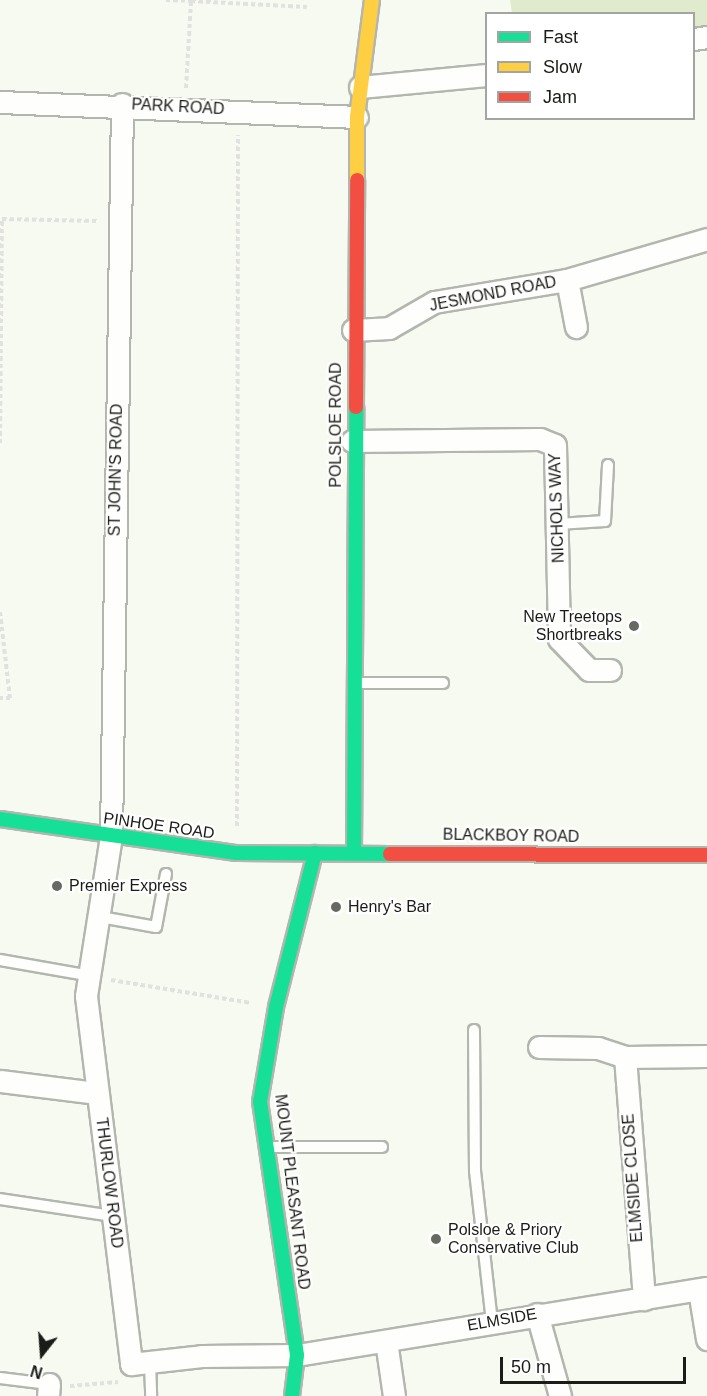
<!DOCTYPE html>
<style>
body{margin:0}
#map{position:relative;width:707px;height:1396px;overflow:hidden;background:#f6faf0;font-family:Helvetica,sans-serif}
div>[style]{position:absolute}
.green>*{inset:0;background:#e0ebce}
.path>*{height:4px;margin-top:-2px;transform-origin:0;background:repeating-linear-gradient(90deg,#e1e2df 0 4.5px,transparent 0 7.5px)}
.roads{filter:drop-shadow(2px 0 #b3b6af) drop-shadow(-2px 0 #b3b6af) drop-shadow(0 2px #b3b6af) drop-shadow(0 -2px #b3b6af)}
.lane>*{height:10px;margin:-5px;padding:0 5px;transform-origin:5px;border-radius:5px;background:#fefefd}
.street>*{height:21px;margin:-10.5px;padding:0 10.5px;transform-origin:10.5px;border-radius:10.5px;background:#fefefd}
.fast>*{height:14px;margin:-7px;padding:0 7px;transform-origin:7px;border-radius:7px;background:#16e098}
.slow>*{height:14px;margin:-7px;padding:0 7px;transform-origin:7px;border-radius:7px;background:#ffcf43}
.jam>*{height:14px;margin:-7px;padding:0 7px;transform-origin:7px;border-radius:7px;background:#f24e42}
.dots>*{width:16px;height:16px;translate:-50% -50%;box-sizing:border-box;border:3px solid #fff;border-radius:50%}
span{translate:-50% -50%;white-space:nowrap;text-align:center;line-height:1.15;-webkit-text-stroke:4.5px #fff;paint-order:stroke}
.street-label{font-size:16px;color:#1a1d17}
.poi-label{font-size:16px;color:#1a1d17}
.right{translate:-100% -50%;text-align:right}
.left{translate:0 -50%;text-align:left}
.legend{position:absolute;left:485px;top:12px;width:210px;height:108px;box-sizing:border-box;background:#fff;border:2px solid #a3a5a2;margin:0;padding:8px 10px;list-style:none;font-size:18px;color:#1a1d17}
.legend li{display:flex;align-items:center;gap:12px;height:30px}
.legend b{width:30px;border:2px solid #a3a5a2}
.north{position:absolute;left:12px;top:1324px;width:60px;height:60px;-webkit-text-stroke:4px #fff;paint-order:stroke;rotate:197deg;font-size:16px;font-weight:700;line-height:24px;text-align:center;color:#1a1d17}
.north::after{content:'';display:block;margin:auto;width:21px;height:27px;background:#1a1d17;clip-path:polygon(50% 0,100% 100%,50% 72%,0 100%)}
.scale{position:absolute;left:500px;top:1357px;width:186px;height:27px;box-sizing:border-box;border:3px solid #1a1d17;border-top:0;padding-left:8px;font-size:18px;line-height:21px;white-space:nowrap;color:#1a1d17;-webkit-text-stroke:4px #fff;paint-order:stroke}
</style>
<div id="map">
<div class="green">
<i style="clip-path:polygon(510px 0,707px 0,707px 49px,694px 51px,694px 14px,512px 13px)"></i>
</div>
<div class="path">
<i style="left:166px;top:0;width:25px;rotate:2deg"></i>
<i style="left:186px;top:88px;width:87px;rotate:-86.7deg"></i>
<i style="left:191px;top:1px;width:116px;rotate:3deg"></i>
<i style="left:0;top:443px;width:224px;rotate:-89.5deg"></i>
<i style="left:2px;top:219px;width:96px;rotate:1.2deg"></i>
<i style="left:0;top:612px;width:87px;rotate:83.4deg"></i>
<i style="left:10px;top:698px;width:10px;rotate:180deg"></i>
<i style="left:237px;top:826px;width:691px;rotate:-89.92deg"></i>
<i style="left:111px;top:980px;width:142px;rotate:9.3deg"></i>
<i style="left:70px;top:1386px;width:48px;rotate:-4.8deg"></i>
</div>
<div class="roads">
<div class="lane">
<i style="left:558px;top:524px;width:47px;rotate:-3.7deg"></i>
<i style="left:605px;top:521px;width:56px;rotate:-86.9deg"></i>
<i style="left:356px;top:683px;width:87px"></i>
<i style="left:95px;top:916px;width:62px;rotate:10.2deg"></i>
<i style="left:156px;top:927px;width:54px;rotate:-79.3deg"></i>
<i style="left:0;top:960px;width:87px;rotate:9.9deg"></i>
<i style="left:474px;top:1030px;width:141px;rotate:89.6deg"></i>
<i style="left:475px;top:1171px;width:152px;rotate:83.6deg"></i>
<i style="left:268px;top:1147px;width:114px"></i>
<i style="left:0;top:1199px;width:114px;rotate:8.6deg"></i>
<i style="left:150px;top:1362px;width:34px;rotate:88deg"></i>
<i style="left:0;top:1378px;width:49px;rotate:7deg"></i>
</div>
<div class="street">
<i style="left:694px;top:39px;width:13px;rotate:-9deg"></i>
<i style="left:360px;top:87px;width:127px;rotate:-5.4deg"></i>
<i style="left:0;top:102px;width:357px;rotate:2.4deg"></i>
<i style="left:122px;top:104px;width:732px;rotate:90.86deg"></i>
<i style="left:111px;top:836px;width:162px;rotate:98.9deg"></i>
<i style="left:86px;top:996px;width:371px;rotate:83deg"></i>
<i style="left:131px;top:1364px;width:71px;rotate:-6.4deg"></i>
<i style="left:202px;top:1356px;width:95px;rotate:-0.6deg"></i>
<i style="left:297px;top:1355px;width:415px;rotate:-9.3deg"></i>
<i style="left:567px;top:280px;width:48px;rotate:79.2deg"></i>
<i style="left:353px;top:330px;width:36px;rotate:-3deg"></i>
<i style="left:389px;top:328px;width:52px;rotate:-30deg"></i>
<i style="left:434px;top:302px;width:135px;rotate:-9.4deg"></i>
<i style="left:567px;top:280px;width:146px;rotate:-16.3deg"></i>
<i style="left:352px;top:441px;width:188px;rotate:-0.6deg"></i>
<i style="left:540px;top:439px;width:16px;rotate:22deg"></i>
<i style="left:555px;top:445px;width:194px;rotate:88.8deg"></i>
<i style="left:559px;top:639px;width:43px;rotate:45.9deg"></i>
<i style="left:589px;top:670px;width:21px"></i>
<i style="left:539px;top:1047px;width:59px;rotate:1deg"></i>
<i style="left:598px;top:1048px;width:28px;rotate:18deg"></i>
<i style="left:625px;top:1057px;width:82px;rotate:-0.7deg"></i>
<i style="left:625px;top:1057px;width:243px;rotate:85.5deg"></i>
<i style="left:0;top:1081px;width:98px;rotate:7.1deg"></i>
<i style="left:699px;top:1290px;width:50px;rotate:80.7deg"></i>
<i style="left:537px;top:1314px;width:85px;rotate:74.3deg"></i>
<i style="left:386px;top:1341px;width:56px;rotate:81.7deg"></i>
<i style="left:48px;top:1396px;width:12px;rotate:-85deg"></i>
</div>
<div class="fast">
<i style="left:0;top:819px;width:239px;rotate:8.2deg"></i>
<i style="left:237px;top:853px;width:153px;rotate:0.4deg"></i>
<i style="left:354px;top:852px;width:445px;rotate:-89.7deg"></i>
<i style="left:292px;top:1396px;width:41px;rotate:-83deg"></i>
<i style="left:297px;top:1355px;width:256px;rotate:-98.3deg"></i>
<i style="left:260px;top:1102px;width:96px;rotate:-80.4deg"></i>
<i style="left:276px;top:1007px;width:159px;rotate:-75.8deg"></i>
</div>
<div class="slow">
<i style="left:357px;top:180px;width:63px;rotate:-90deg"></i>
<i style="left:357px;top:117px;width:118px;rotate:-82.7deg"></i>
</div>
<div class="jam">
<i style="left:356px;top:407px;width:227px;rotate:-89.7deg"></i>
<i style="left:390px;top:854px;width:317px;rotate:0.2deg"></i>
</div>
</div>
<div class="dots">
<i style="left:634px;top:626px;background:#676a63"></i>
<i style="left:57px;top:886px;background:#676a63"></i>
<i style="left:336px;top:907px;background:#676a63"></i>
<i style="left:436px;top:1239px;background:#676a63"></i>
</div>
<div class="street-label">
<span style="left:178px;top:107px;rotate:3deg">PARK ROAD</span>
<span style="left:493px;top:294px;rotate:-11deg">JESMOND ROAD</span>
<span style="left:336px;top:425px;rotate:-90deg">POLSLOE ROAD</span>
<span style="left:116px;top:470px;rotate:-89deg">ST JOHN'S ROAD</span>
<span style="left:557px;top:508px;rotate:-92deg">NICHOLS WAY</span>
<span style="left:159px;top:826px;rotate:8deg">PINHOE ROAD</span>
<span style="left:511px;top:836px;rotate:1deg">BLACKBOY ROAD</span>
<span style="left:633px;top:1178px;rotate:-94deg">ELMSIDE CLOSE</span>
<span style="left:109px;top:1183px;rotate:83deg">THURLOW ROAD</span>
<span style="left:292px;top:1192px;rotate:83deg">MOUNT PLEASANT ROAD</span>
<span style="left:502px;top:1320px;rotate:-10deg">ELMSIDE</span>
</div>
<div class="poi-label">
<span class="right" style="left:622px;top:626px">New Treetops<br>Shortbreaks</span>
<span class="left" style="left:69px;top:886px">Premier Express</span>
<span class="left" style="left:348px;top:907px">Henry's Bar</span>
<span class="left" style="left:448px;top:1239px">Polsloe &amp; Priory<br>Conservative Club</span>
</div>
<ul class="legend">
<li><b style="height:8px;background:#16e098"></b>Fast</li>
<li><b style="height:8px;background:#ffcf43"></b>Slow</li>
<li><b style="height:8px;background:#f24e42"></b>Jam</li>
</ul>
<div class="north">N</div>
<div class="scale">50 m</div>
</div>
